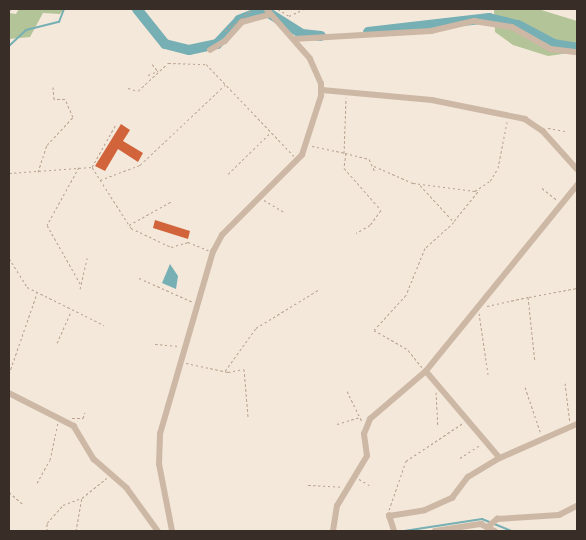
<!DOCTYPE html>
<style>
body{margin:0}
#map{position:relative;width:586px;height:540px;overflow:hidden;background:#f4e8da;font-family:"DejaVu Sans",sans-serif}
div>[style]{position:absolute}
.green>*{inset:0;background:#b4c499}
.water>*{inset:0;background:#76afb4}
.stream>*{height:2px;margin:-1px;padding:0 1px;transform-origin:1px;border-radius:1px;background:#76afb4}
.river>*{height:10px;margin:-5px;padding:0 5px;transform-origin:5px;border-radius:5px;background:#76afb4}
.building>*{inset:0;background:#d1643b}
.path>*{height:1px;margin-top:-0.5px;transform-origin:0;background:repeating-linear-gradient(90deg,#b9a28f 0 2.5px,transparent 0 5px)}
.street>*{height:5.5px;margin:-2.75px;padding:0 2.75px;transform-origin:2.75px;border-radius:2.75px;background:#cdb8a5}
span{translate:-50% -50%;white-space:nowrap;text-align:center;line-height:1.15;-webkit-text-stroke:4px #fbf2e7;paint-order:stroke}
.frame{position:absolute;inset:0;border:10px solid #382d27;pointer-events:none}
</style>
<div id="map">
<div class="green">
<i style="clip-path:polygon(19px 9px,64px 9px,60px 14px,43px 13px,30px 37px,9px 39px,9px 13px,16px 14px)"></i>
<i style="clip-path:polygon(494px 9px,538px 9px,577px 21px,577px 52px,548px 56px,513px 45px,495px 32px)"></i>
</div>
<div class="water">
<i style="clip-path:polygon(170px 264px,178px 276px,176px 289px,162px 283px)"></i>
</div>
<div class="stream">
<i style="left:139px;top:12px;width:4px;rotate:-45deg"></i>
<i style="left:9px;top:46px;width:23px;rotate:-43deg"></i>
<i style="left:26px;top:30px;width:34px;rotate:-14deg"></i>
<i style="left:59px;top:22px;width:14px;rotate:-69deg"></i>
<i style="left:404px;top:531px;width:79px;rotate:-8.7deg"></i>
<i style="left:482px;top:519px;width:31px;rotate:22deg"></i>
<i style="left:512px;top:531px;width:14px"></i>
</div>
<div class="river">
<i style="left:137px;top:9px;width:45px;rotate:51.3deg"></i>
<i style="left:165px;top:44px;width:25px;rotate:14deg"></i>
<i style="left:189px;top:50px;width:29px;rotate:-12deg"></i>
<i style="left:217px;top:44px;width:33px;rotate:-47deg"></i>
<i style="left:239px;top:20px;width:27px;rotate:-22deg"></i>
<i style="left:264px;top:10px;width:45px;rotate:32.3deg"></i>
<i style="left:302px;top:34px;width:19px;rotate:6deg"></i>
<i style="left:368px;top:32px;width:122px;rotate:-6.6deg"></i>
<i style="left:489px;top:18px;width:30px;rotate:14deg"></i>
<i style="left:518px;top:25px;width:40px;rotate:28deg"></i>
<i style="left:553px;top:44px;width:24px;rotate:9deg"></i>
</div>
<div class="building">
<i style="clip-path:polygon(121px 124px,130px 130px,123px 141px,143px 153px,138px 162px,118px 149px,105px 171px,95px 166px)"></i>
<i style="clip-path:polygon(155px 220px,190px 231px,188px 239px,153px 228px)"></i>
</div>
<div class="path">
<i style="left:9px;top:9px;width:2px;rotate:27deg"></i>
<i style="left:278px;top:9px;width:13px;rotate:32deg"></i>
<i style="left:289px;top:16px;width:17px;rotate:-25deg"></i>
<i style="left:225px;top:31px;width:36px;rotate:-38deg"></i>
<i style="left:152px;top:64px;width:8px;rotate:50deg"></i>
<i style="left:148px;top:75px;width:11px;rotate:-22deg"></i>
<i style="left:128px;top:88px;width:10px;rotate:17deg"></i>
<i style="left:138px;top:91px;width:41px;rotate:-43deg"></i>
<i style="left:168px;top:63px;width:38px;rotate:2deg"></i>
<i style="left:206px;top:64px;width:127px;rotate:46.3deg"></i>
<i style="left:548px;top:128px;width:17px;rotate:10deg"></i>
<i style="left:312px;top:146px;width:33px;rotate:12deg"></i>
<i style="left:344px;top:153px;width:55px;rotate:-87.9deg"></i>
<i style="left:345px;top:153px;width:25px;rotate:14deg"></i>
<i style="left:369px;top:159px;width:14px;rotate:65deg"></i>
<i style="left:346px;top:153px;width:15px;rotate:98deg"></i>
<i style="left:344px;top:168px;width:56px;rotate:48.6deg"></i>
<i style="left:381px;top:210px;width:19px;rotate:126deg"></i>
<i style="left:370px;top:225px;width:16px;rotate:150deg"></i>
<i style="left:374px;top:166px;width:43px;rotate:23.6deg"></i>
<i style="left:413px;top:183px;width:63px;rotate:7.4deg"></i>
<i style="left:475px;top:191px;width:18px;rotate:-34deg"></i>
<i style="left:490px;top:181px;width:15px;rotate:-58deg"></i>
<i style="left:498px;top:168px;width:47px;rotate:-78.9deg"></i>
<i style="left:79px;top:167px;width:66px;rotate:118.9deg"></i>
<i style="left:47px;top:225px;width:69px;rotate:60.5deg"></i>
<i style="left:92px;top:167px;width:49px;rotate:-60.8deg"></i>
<i style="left:38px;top:172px;width:28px;rotate:-72deg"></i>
<i style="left:47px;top:145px;width:38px;rotate:-47deg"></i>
<i style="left:73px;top:117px;width:20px;rotate:-114deg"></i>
<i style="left:65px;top:99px;width:11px;rotate:180deg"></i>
<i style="left:54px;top:99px;width:12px;rotate:-95deg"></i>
<i style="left:9px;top:173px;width:83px;rotate:-4.1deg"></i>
<i style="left:92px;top:167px;width:72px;rotate:57.4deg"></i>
<i style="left:131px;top:228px;width:44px;rotate:25.4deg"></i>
<i style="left:171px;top:247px;width:18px;rotate:-16deg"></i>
<i style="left:188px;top:242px;width:22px;rotate:22deg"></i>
<i style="left:228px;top:174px;width:59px;rotate:-44.3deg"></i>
<i style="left:100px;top:180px;width:43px;rotate:-20.6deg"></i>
<i style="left:140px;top:165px;width:117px;rotate:-43.3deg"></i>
<i style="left:420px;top:185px;width:50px;rotate:47.4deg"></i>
<i style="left:454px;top:222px;width:39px;rotate:138deg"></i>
<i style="left:425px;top:248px;width:51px;rotate:112deg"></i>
<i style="left:406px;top:295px;width:47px;rotate:132.4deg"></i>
<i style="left:374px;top:330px;width:39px;rotate:30deg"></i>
<i style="left:408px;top:350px;width:22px;rotate:51deg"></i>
<i style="left:542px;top:188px;width:19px;rotate:39deg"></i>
<i style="left:264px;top:200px;width:23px;rotate:31deg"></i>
<i style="left:454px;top:221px;width:40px;rotate:-51deg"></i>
<i style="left:129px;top:225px;width:49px;rotate:-29.2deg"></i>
<i style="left:9px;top:258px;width:34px;rotate:58deg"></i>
<i style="left:27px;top:287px;width:86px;rotate:26.3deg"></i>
<i style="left:139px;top:278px;width:59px;rotate:24deg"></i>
<i style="left:80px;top:289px;width:32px;rotate:-77deg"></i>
<i style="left:529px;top:297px;width:49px;rotate:-10.6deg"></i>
<i style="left:487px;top:306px;width:42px;rotate:-12.4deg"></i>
<i style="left:528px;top:297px;width:65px;rotate:83.9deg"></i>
<i style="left:479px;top:313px;width:62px;rotate:81.6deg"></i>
<i style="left:57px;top:343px;width:34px;rotate:-66deg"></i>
<i style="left:155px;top:344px;width:24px;rotate:5deg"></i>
<i style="left:186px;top:363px;width:43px;rotate:12.1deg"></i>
<i style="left:228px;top:372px;width:16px;rotate:-11deg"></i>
<i style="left:244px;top:369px;width:48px;rotate:85.2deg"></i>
<i style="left:225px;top:371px;width:53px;rotate:-54.2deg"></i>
<i style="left:256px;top:328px;width:73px;rotate:-31.5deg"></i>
<i style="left:9px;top:374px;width:86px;rotate:-70.9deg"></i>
<i style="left:565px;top:383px;width:39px;rotate:83deg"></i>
<i style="left:525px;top:387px;width:50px;rotate:71.2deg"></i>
<i style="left:347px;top:391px;width:34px;rotate:64deg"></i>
<i style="left:436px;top:392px;width:33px;rotate:87deg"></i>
<i style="left:72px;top:418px;width:11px"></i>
<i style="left:83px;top:418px;width:6px;rotate:-72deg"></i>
<i style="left:337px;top:424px;width:24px;rotate:-17deg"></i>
<i style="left:460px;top:458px;width:24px;rotate:-33deg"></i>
<i style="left:359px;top:479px;width:12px;rotate:31deg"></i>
<i style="left:37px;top:483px;width:26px;rotate:-61deg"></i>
<i style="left:50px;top:460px;width:38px;rotate:-78deg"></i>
<i style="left:308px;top:485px;width:34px;rotate:3deg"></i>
<i style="left:9px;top:492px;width:18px;rotate:41deg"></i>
<i style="left:389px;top:510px;width:52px;rotate:-70.9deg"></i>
<i style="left:406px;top:461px;width:69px;rotate:-33.7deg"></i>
<i style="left:47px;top:531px;width:8px;rotate:-90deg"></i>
<i style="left:47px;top:523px;width:24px;rotate:-48deg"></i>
<i style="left:63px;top:505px;width:19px;rotate:-21deg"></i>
<i style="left:76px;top:531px;width:34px;rotate:-80deg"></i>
<i style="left:82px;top:498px;width:32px;rotate:-39deg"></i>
</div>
<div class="street">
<i style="left:294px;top:39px;width:137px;rotate:-3.3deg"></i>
<i style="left:431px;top:31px;width:44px;rotate:-13.1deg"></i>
<i style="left:474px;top:21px;width:38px;rotate:9deg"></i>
<i style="left:512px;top:27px;width:45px;rotate:29.4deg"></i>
<i style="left:551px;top:49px;width:26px;rotate:7deg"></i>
<i style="left:210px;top:50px;width:17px;rotate:-31deg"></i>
<i style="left:225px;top:41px;width:25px;rotate:-48deg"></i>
<i style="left:242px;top:22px;width:28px;rotate:-15deg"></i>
<i style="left:322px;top:90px;width:110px;rotate:5.2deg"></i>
<i style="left:432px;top:100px;width:95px;rotate:11.5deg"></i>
<i style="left:525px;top:119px;width:22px;rotate:34deg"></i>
<i style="left:543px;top:131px;width:51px;rotate:48.2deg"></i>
<i style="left:426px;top:371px;width:114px;rotate:49.6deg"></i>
<i style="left:9px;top:393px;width:73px;rotate:26.9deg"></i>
<i style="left:74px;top:426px;width:39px;rotate:59deg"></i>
<i style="left:94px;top:459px;width:44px;rotate:41.3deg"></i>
<i style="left:127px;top:488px;width:53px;rotate:54.2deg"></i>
<i style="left:489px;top:526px;width:11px;rotate:-41deg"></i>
<i style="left:497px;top:519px;width:62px;rotate:-3.7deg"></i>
<i style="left:559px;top:515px;width:20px;rotate:-27deg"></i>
<i style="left:172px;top:531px;width:68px;rotate:-101deg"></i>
<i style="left:159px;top:464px;width:30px;rotate:-88deg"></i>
<i style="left:160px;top:434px;width:190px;rotate:-73.8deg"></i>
<i style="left:213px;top:252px;width:19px;rotate:-62deg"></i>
<i style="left:222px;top:235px;width:113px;rotate:-45deg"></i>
<i style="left:302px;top:155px;width:62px;rotate:-72.1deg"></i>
<i style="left:321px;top:96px;width:12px;rotate:-90deg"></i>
<i style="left:321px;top:84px;width:27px;rotate:-114deg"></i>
<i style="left:310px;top:59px;width:67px;rotate:-131.3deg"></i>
<i style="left:333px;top:531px;width:25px;rotate:-81deg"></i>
<i style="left:337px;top:506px;width:58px;rotate:-59deg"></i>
<i style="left:367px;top:456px;width:22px;rotate:-98deg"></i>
<i style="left:364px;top:434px;width:16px;rotate:-68deg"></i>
<i style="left:370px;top:419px;width:74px;rotate:-40.6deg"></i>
<i style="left:426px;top:371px;width:240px;rotate:-50.9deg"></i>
<i style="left:394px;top:531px;width:16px;rotate:-108deg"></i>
<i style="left:389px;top:516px;width:36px;rotate:-9deg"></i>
<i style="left:425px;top:510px;width:30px;rotate:-24deg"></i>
<i style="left:452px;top:498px;width:26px;rotate:-53deg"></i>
<i style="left:468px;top:477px;width:37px;rotate:-31deg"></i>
<i style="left:500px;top:458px;width:84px;rotate:-23.8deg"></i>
<i style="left:435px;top:531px;width:47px;rotate:-8.7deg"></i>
<i style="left:481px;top:524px;width:16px;rotate:27deg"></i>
</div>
<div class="frame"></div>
</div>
